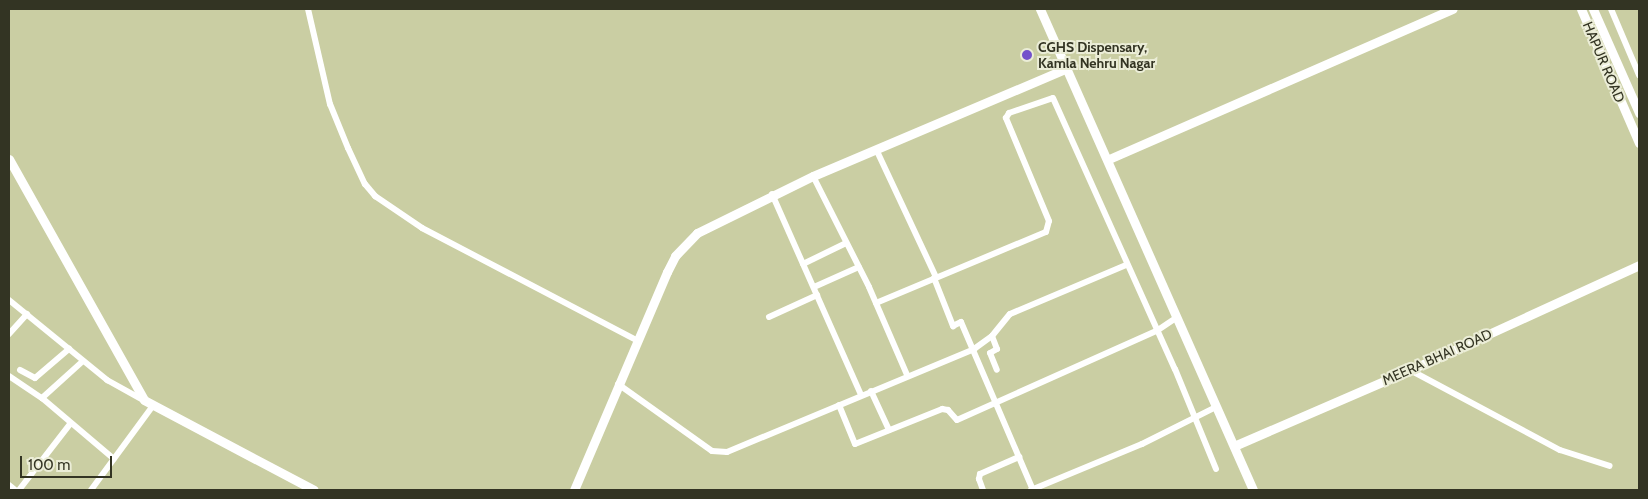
<!DOCTYPE html>
<style>
body{margin:0}
#map{position:relative;width:1648px;height:499px;overflow:hidden;background:#cacea3;font-family:Cabin,sans-serif}
div>[style]{position:absolute}
.street>*{height:6px;margin:-3px;padding:0 3px;transform-origin:3px;border-radius:3px;background:#fff}
.secondary>*{height:9px;margin:-4.5px;padding:0 4.5px;transform-origin:4.5px;border-radius:4.5px;background:#fff}
.dots>*{width:14px;height:14px;translate:-50% -50%;box-sizing:border-box;border:2px solid #ebedd7;border-radius:50%}
span{translate:-50% -50%;white-space:nowrap;text-align:center;line-height:1.15;-webkit-text-stroke:4px #ebedd7;paint-order:stroke}
.poi-label{font-size:14px;color:#333423;font-weight:700}
.left{translate:0 -50%;text-align:left}
.street-label{font-size:14px;color:#333423}
.frame{position:absolute;inset:0;border:10px solid #333423;pointer-events:none}
.scale{position:absolute;left:20px;top:456px;width:92px;height:22px;box-sizing:border-box;border:2px solid #333423;border-top:0;padding-left:6px;font-size:15px;line-height:18px;white-space:nowrap;color:#333423;-webkit-text-stroke:4px #ebedd7;paint-order:stroke}
</style>
<div id="map">
<div class="street">
<i style="left:308px;top:9px;width:98px;rotate:77deg"></i>
<i style="left:330px;top:104px;width:48px;rotate:67.8deg"></i>
<i style="left:348px;top:148px;width:40px;rotate:65deg"></i>
<i style="left:365px;top:184px;width:16px;rotate:50deg"></i>
<i style="left:375px;top:196px;width:57px;rotate:34.2deg"></i>
<i style="left:422px;top:228px;width:242px;rotate:27.6deg"></i>
<i style="left:1611px;top:9px;width:72px;rotate:67deg"></i>
<i style="left:876px;top:149px;width:141px;rotate:64.9deg"></i>
<i style="left:813px;top:176px;width:124px;rotate:63.2deg"></i>
<i style="left:869px;top:287px;width:96px;rotate:66.6deg"></i>
<i style="left:772px;top:194px;width:220px;rotate:66.1deg"></i>
<i style="left:803px;top:264px;width:48px;rotate:-26deg"></i>
<i style="left:934px;top:278px;width:52px;rotate:68.4deg"></i>
<i style="left:953px;top:326px;width:9px;rotate:-27deg"></i>
<i style="left:961px;top:322px;width:183px;rotate:66.8deg"></i>
<i style="left:814px;top:287px;width:49px;rotate:-24deg"></i>
<i style="left:9px;top:300px;width:127px;rotate:39.2deg"></i>
<i style="left:107px;top:380px;width:41px;rotate:29.1deg"></i>
<i style="left:876px;top:303px;width:184px;rotate:-22.7deg"></i>
<i style="left:1046px;top:232px;width:11px;rotate:-75deg"></i>
<i style="left:1049px;top:221px;width:112px;rotate:-112.7deg"></i>
<i style="left:1006px;top:118px;width:6px;rotate:-59deg"></i>
<i style="left:1009px;top:113px;width:46px;rotate:-18.8deg"></i>
<i style="left:1053px;top:98px;width:297px;rotate:65.8deg"></i>
<i style="left:1175px;top:369px;width:108px;rotate:67.7deg"></i>
<i style="left:769px;top:317px;width:53px;rotate:-24.6deg"></i>
<i style="left:9px;top:334px;width:27px;rotate:-48deg"></i>
<i style="left:992px;top:336px;width:14px;rotate:69deg"></i>
<i style="left:997px;top:349px;width:8px;rotate:150deg"></i>
<i style="left:990px;top:353px;width:18px;rotate:68deg"></i>
<i style="left:20px;top:370px;width:17px;rotate:28deg"></i>
<i style="left:35px;top:378px;width:45px;rotate:-40.5deg"></i>
<i style="left:1410px;top:370px;width:170px;rotate:28.1deg"></i>
<i style="left:1560px;top:450px;width:52px;rotate:17.7deg"></i>
<i style="left:9px;top:376px;width:40px;rotate:34deg"></i>
<i style="left:42px;top:398px;width:94px;rotate:40.3deg"></i>
<i style="left:618px;top:384px;width:115px;rotate:35.5deg"></i>
<i style="left:712px;top:451px;width:15px;rotate:4deg"></i>
<i style="left:727px;top:452px;width:268px;rotate:-22.6deg"></i>
<i style="left:974px;top:349px;width:22px;rotate:-36deg"></i>
<i style="left:992px;top:336px;width:28px;rotate:-51deg"></i>
<i style="left:1010px;top:314px;width:126px;rotate:-22.9deg"></i>
<i style="left:871px;top:391px;width:43px;rotate:65.2deg"></i>
<i style="left:42px;top:398px;width:55px;rotate:-42.1deg"></i>
<i style="left:839px;top:405px;width:42px;rotate:67.7deg"></i>
<i style="left:855px;top:444px;width:94px;rotate:-21.9deg"></i>
<i style="left:942px;top:409px;width:6px;rotate:9deg"></i>
<i style="left:948px;top:410px;width:13px;rotate:48deg"></i>
<i style="left:957px;top:420px;width:220px;rotate:-24.1deg"></i>
<i style="left:1158px;top:330px;width:22px;rotate:-34deg"></i>
<i style="left:9px;top:485px;width:8px;rotate:40deg"></i>
<i style="left:19px;top:490px;width:83px;rotate:-52.3deg"></i>
<i style="left:91px;top:490px;width:103px;rotate:-53.7deg"></i>
<i style="left:983px;top:490px;width:12px;rotate:-110deg"></i>
<i style="left:979px;top:479px;width:5px;rotate:-79deg"></i>
<i style="left:980px;top:474px;width:43px;rotate:-23.6deg"></i>
<i style="left:1031px;top:490px;width:120px;rotate:-22.5deg"></i>
<i style="left:1142px;top:444px;width:83px;rotate:-26.6deg"></i>
</div>
<div class="secondary">
<i style="left:1040px;top:9px;width:526px;rotate:66.11deg"></i>
<i style="left:1581px;top:9px;width:146px;rotate:66.6deg"></i>
<i style="left:1593px;top:9px;width:114px;rotate:66.1deg"></i>
<i style="left:9px;top:159px;width:276px;rotate:60.7deg"></i>
<i style="left:144px;top:400px;width:192px;rotate:27.9deg"></i>
<i style="left:1109px;top:159px;width:375px;rotate:-23.6deg"></i>
<i style="left:1234px;top:446px;width:192px;rotate:-23.4deg"></i>
<i style="left:1410px;top:370px;width:252px;rotate:-24.6deg"></i>
<i style="left:574px;top:490px;width:237px;rotate:-66.9deg"></i>
<i style="left:667px;top:272px;width:18px;rotate:-63deg"></i>
<i style="left:675px;top:256px;width:32px;rotate:-46deg"></i>
<i style="left:697px;top:233px;width:129px;rotate:-26.2deg"></i>
<i style="left:813px;top:176px;width:276px;rotate:-23deg"></i>
</div>
<div class="dots">
<i style="left:1027px;top:55px;background:#7351cb"></i>
</div>
<div class="poi-label">
<span class="left" style="left:1038px;top:55px">CGHS Dispensary,<br>Kamla Nehru Nagar</span>
</div>
<div class="street-label">
<span style="left:1604px;top:62px;rotate:67deg">HAPUR ROAD</span>
<span style="left:1437px;top:357px;rotate:-24deg">MEERA BHAI ROAD</span>
</div>
<div class="frame"></div>
<div class="scale">100 m</div>
</div>
